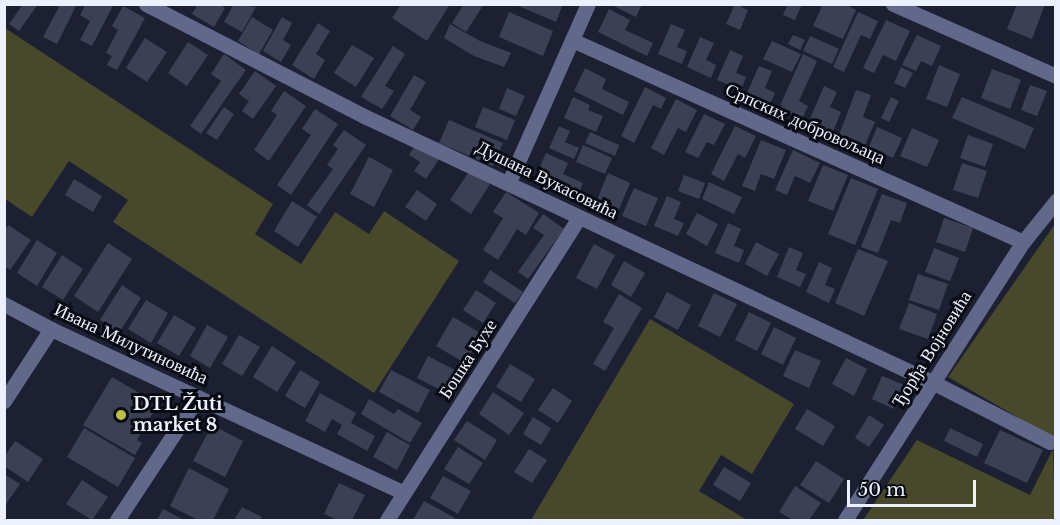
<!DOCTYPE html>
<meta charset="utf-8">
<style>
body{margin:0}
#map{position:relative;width:1060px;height:525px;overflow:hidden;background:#1d2033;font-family:"Libre Baskerville",serif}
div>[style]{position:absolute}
.green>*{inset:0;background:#47492a}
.building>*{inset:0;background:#3c4055}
.minor>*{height:15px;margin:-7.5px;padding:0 7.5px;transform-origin:7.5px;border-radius:7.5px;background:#62688a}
.dots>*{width:16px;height:16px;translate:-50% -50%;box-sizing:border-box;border:3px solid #090b13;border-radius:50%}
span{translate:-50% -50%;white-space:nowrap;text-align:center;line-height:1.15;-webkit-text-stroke:6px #090b13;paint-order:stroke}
.street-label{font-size:18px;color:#edf0fd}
.poi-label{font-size:18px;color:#edf0fd;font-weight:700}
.left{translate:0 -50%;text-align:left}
.frame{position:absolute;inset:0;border:6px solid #edf0fd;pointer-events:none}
.scale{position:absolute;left:847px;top:480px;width:129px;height:27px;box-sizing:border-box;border:3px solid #edf0fd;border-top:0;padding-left:8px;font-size:18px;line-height:21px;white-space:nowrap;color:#edf0fd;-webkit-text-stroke:4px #090b13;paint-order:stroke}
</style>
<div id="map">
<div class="green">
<i style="clip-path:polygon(5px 28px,273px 204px,255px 234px,301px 264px,335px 212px,369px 234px,384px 211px,459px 261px,374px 393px,113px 222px,128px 200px,69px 161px,32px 217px,5px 199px)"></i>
<i style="clip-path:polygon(1055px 224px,1055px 439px,948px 377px)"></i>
<i style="clip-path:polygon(650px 319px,794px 404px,752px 474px,721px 455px,699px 491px,747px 520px,531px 520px)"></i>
<i style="clip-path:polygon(917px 440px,1030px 495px,1053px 449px,1055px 520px,863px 520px)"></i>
</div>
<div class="building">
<i style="clip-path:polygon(23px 4px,38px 4px,19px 31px,9px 24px)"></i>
<i style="clip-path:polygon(54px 4px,77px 4px,57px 44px,43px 37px,59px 7px)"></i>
<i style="clip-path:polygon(86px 4px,114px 4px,92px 46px,80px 40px,90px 21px,80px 15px)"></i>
<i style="clip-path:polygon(198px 4px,219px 4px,225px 8px,214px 27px,192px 14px)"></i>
<i style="clip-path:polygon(234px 4px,256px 7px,242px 32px,224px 22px)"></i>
<i style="clip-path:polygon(401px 4px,420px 5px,450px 4px,427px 41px,392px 18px)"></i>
<i style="clip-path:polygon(464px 4px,484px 4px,466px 32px,452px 23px)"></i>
<i style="clip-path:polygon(514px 4px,563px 4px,556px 22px)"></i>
<i style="clip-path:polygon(610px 4px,642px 4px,636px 17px)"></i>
<i style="clip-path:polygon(735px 4px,748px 10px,740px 30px,726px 24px)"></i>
<i style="clip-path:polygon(788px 4px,802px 4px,795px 20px,783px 15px)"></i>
<i style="clip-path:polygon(823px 4px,845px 4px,856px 10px,843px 39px,813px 26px)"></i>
<i style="clip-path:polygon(1017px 4px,1045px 4px,1032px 39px,1007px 29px)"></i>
<i style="clip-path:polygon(123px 6px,145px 18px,117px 70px,107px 65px,112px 56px,106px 53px,118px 30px,112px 26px)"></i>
<i style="clip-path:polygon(609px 9px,630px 20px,625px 30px,653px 43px,647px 56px,598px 32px)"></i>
<i style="clip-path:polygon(509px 12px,553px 31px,543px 56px,499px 37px)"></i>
<i style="clip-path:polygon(858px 12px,878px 21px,870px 39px,861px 35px,844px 72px,833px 67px)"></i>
<i style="clip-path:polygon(252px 17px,273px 30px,259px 54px,238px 41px)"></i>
<i style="clip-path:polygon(282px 17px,292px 23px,283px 40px,291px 45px,281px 62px,263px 51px)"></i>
<i style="clip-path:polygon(886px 20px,910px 31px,896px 61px,883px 55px,874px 73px,863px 68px)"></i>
<i style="clip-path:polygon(318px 23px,330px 31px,316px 54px,325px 60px,314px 79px,292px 65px)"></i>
<i style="clip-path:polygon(450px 24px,480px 41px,511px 53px,504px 67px,474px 56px,444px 38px)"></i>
<i style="clip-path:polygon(671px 24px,685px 30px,677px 47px,687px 51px,682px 64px,658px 54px)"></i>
<i style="clip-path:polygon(793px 35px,805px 40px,800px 50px,788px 44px)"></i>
<i style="clip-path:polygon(917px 35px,941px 46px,932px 66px,921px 61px,916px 71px,902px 65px)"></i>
<i style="clip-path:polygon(810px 36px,839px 49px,832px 64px,803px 51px)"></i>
<i style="clip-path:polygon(700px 37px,714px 43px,706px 60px,716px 65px,711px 78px,687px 67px)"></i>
<i style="clip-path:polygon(145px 38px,167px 52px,147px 82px,126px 68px)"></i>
<i style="clip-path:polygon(772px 41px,801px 54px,792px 72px,763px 59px)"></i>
<i style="clip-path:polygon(188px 42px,208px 55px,187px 86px,168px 73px)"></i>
<i style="clip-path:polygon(352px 45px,374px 58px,356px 87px,334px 73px)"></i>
<i style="clip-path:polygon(393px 46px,405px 54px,385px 86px,394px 91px,382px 109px,361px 97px)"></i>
<i style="clip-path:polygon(730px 50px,743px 56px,736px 73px,746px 77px,741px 90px,717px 80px)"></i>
<i style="clip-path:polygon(224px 54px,246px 70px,201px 134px,190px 126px,221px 81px,211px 74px)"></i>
<i style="clip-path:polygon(803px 54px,817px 61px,799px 101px,808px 106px,802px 119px,779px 108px)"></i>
<i style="clip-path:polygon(939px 65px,960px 74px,947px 107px,926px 99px)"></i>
<i style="clip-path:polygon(759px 66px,772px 71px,765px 88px,775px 93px,769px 106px,746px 95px)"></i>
<i style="clip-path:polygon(901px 67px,913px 73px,905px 88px,894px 83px)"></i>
<i style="clip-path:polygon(585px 68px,606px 79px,602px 89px,629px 102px,623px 115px,574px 91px)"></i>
<i style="clip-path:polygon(992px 69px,1021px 80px,1010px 109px,981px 98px)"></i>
<i style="clip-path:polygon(255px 71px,276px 86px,253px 119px,242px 111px,249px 101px,239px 94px)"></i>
<i style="clip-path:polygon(414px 75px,426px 82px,410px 110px,421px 117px,413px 130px,390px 116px)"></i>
<i style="clip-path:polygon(1030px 85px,1047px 91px,1037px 116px,1021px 110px)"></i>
<i style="clip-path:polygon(824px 86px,837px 92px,830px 107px,841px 112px,833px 132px,809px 121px)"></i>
<i style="clip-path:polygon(645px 87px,666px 98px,661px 109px,653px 105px,634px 143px,621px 136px)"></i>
<i style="clip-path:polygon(507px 88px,525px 96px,516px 116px,499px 109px)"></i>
<i style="clip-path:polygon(856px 90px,871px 95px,863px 117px,875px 122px,865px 145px,839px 135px)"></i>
<i style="clip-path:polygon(284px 91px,306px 106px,269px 161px,254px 150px,277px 115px,271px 111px)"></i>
<i style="clip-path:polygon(573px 97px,590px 105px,588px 110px,603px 116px,596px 132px,564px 118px)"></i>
<i style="clip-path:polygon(891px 97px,899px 101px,889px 122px,881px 118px)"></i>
<i style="clip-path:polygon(962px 97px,1034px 128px,1025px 149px,952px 118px)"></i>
<i style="clip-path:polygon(676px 99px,697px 110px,686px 132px,678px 128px,664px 155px,651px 148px)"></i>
<i style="clip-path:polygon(224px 107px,234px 114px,217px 140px,206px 133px)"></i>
<i style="clip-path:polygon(483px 107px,515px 120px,507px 140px,475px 127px)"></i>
<i style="clip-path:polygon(315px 109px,338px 124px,291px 195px,277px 185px,311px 135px,302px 129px)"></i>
<i style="clip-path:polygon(704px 114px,725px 124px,714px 145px,707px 142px,698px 158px,685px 152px)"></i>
<i style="clip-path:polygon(449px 120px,503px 143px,493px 166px,439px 143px)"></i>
<i style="clip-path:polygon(559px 126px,570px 131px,565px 142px,579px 148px,574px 159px,549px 148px)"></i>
<i style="clip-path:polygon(735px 126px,756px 136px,745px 158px,738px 154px,724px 181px,711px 174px)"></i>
<i style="clip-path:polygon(877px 127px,902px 138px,893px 158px,869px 147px)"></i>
<i style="clip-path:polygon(912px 128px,939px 140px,927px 167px,900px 156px)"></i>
<i style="clip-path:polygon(344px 130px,366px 145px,319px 214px,307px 205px,333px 169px,327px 165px,338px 149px,333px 145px)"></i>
<i style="clip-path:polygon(590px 132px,619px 145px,615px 156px,585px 143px)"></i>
<i style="clip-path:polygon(968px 135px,993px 144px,985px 167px,960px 158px)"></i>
<i style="clip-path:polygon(761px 140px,786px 150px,774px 179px,761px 174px,755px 191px,742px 186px)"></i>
<i style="clip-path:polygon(416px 144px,439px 159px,426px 179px,414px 171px,420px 162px,409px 155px)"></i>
<i style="clip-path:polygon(583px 145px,612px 158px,605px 174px,576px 162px)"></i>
<i style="clip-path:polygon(793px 150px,820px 163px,810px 183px,795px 176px,787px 195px,775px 190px)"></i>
<i style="clip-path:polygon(546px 153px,568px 163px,563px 174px,583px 183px,578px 196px,536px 176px)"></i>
<i style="clip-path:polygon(369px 157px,393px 170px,374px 207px,350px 194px)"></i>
<i style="clip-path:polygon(962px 163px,987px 171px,978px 198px,953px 190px)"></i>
<i style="clip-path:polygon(823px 165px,848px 175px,833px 211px,808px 201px)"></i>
<i style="clip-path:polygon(470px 170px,490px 184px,471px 214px,450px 200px)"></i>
<i style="clip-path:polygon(608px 173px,630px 183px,617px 214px,595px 205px)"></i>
<i style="clip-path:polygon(684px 175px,705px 183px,699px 199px,678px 191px)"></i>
<i style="clip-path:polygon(851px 178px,878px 189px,855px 245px,828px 234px)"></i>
<i style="clip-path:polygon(74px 179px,102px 196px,93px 212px,65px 195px)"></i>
<i style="clip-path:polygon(709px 182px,742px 197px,734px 214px,702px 199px)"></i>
<i style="clip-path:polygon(634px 188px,658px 198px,646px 226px,622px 216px)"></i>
<i style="clip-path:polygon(417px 190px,437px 204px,426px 221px,405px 207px)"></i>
<i style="clip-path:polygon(506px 192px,539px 213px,526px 235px,517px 229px,498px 260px,483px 250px,503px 218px,493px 212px)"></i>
<i style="clip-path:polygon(882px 194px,907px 203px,900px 223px,891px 220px,878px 253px,861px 247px)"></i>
<i style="clip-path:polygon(667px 196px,681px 202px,674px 219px,684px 223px,678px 236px,654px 226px)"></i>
<i style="clip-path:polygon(292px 201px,317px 217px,298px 247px,274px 231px)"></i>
<i style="clip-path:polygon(697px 213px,718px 224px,707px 246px,686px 234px)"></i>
<i style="clip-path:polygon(543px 214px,564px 229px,528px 279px,518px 272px,544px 235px,533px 228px)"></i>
<i style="clip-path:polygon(944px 218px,973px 228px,965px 252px,936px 242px)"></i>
<i style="clip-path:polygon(728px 223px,741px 229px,734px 246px,744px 250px,739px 263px,715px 253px)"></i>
<i style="clip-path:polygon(8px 225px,31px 240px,10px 270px,4px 266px,4px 231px)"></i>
<i style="clip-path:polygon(37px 240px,57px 253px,37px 286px,17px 273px)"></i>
<i style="clip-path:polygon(756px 242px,779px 254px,767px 276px,745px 264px)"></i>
<i style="clip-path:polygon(108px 243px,132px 259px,98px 312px,74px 296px)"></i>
<i style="clip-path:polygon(594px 244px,615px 255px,597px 289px,576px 278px)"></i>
<i style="clip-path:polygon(789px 247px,803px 253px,796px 270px,806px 274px,800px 287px,777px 277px)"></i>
<i style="clip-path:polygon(934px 248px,959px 258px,950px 281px,925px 272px)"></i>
<i style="clip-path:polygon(858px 249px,888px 261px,864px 316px,835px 303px)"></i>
<i style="clip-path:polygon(62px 255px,83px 269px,63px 300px,42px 287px)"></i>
<i style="clip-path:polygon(624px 261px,645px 273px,631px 297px,611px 285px)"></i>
<i style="clip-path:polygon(819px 262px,832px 268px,825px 285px,835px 289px,829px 303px,806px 292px)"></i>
<i style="clip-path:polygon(490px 270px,523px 292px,515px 303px,483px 282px)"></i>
<i style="clip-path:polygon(918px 274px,948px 284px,939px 310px,909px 300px)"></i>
<i style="clip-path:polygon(122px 285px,141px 298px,119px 333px,100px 320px)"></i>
<i style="clip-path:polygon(476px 290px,496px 303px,483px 323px,463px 310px)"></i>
<i style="clip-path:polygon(667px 292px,691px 305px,678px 330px,654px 317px)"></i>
<i style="clip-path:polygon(714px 293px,737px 304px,720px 337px,698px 326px)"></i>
<i style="clip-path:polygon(619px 294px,642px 308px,605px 371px,593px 364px,614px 328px,603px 322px)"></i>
<i style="clip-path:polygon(146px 300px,168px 313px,151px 343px,128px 329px)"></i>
<i style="clip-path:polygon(909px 303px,937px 314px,928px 339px,899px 329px)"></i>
<i style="clip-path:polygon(749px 312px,771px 323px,757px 351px,735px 340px)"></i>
<i style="clip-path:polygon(174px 315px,196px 328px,179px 356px,157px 343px)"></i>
<i style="clip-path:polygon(453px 317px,482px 334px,465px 363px,436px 346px)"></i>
<i style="clip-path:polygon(207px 325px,228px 337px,210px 368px,190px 356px)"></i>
<i style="clip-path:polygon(774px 327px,796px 338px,783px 365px,761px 354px)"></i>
<i style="clip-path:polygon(239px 335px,260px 347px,242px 376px,222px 364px)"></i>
<i style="clip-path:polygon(272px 346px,296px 362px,277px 392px,253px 377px)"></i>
<i style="clip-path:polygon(795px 350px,821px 361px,809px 388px,783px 376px)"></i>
<i style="clip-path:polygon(428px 356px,455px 370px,445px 392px,417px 378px)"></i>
<i style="clip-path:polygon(846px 358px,867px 369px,854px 396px,832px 384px)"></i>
<i style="clip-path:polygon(510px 364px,535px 379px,521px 402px,496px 387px)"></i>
<i style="clip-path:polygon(300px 370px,320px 382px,305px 408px,285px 396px)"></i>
<i style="clip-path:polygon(391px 370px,430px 390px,418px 413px,379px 392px)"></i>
<i style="clip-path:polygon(882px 376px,904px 385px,894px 409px,872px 399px)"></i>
<i style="clip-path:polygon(112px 377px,158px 404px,137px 440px,142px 443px,135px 455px,83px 425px)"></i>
<i style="clip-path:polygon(553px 388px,572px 401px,558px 423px,538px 410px)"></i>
<i style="clip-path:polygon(493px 392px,524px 413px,509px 435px,479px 414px)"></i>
<i style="clip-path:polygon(320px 393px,356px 413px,351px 423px,375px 436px,367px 451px,337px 434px,342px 425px,332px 419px,325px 432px,305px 421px)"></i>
<i style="clip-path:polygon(369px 399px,394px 414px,398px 409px,422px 423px,410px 443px,361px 414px)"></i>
<i style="clip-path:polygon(807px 409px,835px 426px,823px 446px,795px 429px)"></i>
<i style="clip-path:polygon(869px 415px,884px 425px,869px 447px,855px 438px)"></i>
<i style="clip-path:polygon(533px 417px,551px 428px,541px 445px,523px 434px)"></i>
<i style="clip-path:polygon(467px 421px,497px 440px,485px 460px,454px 440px)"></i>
<i style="clip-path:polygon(212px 425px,243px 441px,225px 477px,193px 461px)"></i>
<i style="clip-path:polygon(84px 428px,135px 458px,118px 487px,67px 457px)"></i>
<i style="clip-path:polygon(950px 428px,983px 444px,977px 457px,944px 441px)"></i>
<i style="clip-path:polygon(1000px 430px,1043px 450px,1027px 483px,984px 463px)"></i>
<i style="clip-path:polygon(387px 432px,410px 445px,397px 470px,373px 457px)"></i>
<i style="clip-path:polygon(15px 441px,43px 459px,28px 482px,4px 466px,4px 457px)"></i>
<i style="clip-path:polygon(458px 447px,483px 463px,469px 484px,444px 469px)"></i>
<i style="clip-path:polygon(529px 449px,547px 460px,532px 483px,514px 472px)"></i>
<i style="clip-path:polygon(816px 461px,844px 479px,829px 503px,800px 485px)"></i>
<i style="clip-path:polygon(724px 467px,751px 483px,740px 501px,713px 485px)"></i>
<i style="clip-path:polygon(189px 468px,229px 489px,213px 520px,198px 520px,170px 506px)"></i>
<i style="clip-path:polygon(4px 474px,20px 484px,4px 507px)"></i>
<i style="clip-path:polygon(443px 476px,471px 491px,458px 514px,430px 498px)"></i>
<i style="clip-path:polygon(82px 480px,108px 497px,92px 520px,66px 504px)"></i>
<i style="clip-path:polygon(339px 483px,365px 495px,352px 520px,338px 520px,324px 514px)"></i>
<i style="clip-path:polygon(795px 486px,821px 503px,809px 520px,793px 520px,779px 512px)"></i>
<i style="clip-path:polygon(424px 501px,455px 518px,454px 520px,413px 520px)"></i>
<i style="clip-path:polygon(242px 507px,262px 517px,260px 520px,234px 520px)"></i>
<i style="clip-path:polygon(163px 509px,184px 520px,157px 520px)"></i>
</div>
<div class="minor">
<i style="left:146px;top:4px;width:247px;rotate:27.2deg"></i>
<i style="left:366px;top:117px;width:627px;rotate:25.09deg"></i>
<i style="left:934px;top:383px;width:130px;rotate:27deg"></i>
<i style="left:893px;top:4px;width:178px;rotate:23.8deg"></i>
<i style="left:572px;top:40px;width:494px;rotate:24.1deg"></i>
<i style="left:509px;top:182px;width:195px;rotate:-66.1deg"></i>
<i style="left:4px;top:304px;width:53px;rotate:28deg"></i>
<i style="left:51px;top:329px;width:389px;rotate:24.9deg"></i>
<i style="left:4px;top:401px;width:86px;rotate:-56.9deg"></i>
<i style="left:117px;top:520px;width:147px;rotate:-56.6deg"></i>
<i style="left:387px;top:520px;width:358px;rotate:-57.6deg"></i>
<i style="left:845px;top:520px;width:330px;rotate:-57.4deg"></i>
<i style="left:1023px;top:242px;width:53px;rotate:-51.2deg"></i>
</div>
<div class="dots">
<i style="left:121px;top:415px;background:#bdbf43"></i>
</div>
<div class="street-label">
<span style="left:805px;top:124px;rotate:24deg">Српских добровољаца</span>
<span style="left:547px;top:180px;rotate:26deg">Душана Вукасовића</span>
<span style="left:131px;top:344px;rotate:25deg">Ивана Милутиновића</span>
<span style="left:932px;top:349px;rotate:-58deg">Ђорђа Војновића</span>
<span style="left:468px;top:359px;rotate:-57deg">Бошка Бухе</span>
</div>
<div class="poi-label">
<span class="left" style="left:133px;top:415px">DTL Žuti<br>market 8</span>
</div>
<div class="frame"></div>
<div class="scale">50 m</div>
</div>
